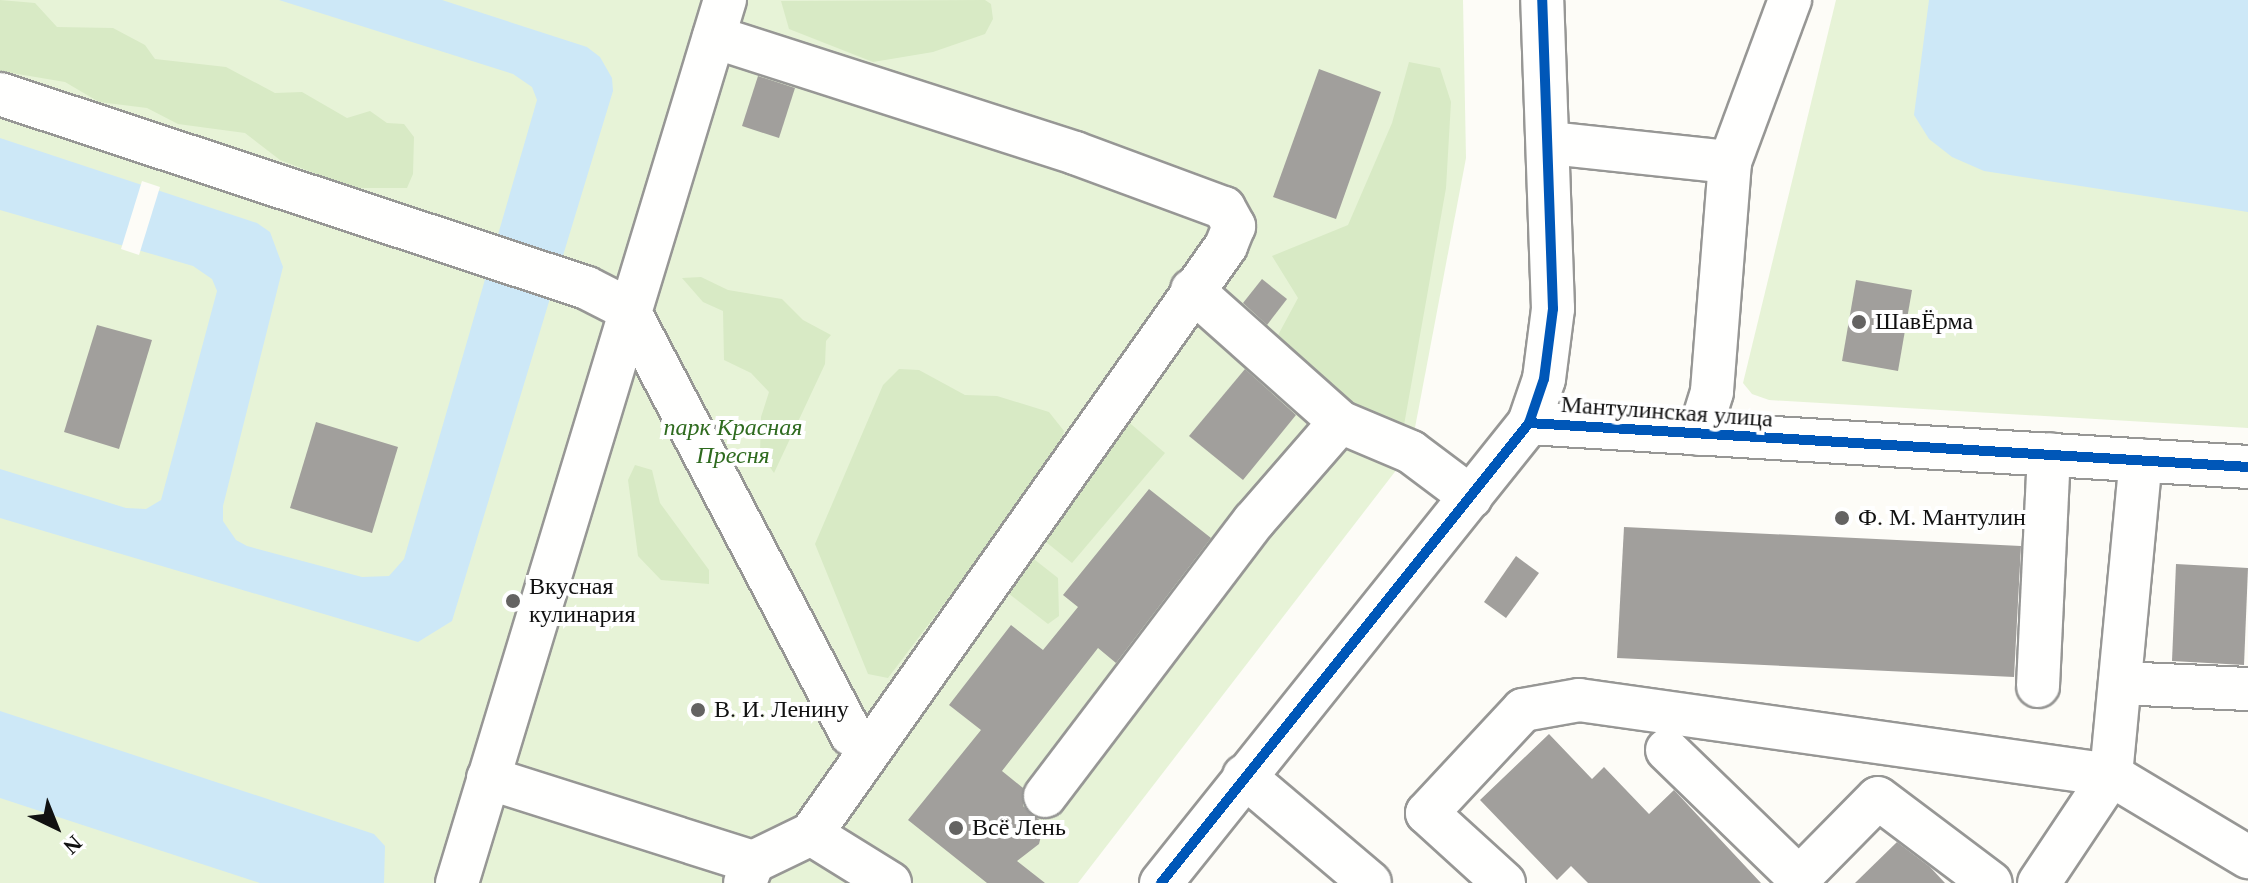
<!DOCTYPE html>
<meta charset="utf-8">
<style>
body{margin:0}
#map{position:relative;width:2248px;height:883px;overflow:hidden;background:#fdfcf7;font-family:Georgia,serif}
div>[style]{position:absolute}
.green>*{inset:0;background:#e7f3d7}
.forest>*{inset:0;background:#d8eac5}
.water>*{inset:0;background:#cde8f7}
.pier>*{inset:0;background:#fdfcf7}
.building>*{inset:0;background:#a19f9c}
.roads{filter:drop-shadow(2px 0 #979795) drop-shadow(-2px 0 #979795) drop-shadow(0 2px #979795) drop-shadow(0 -2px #979795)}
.minor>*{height:42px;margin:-21px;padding:0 21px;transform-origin:21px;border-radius:21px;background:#fffffe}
.cycleway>*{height:10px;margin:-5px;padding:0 5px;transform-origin:5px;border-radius:5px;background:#0057b8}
.dots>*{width:22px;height:22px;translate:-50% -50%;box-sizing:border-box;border:4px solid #fff;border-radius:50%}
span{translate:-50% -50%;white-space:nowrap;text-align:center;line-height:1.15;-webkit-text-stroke:8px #fff;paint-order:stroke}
.poi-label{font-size:24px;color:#111}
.left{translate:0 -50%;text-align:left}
.street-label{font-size:24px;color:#111}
.park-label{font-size:24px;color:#2f6b1f;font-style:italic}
.north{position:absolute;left:16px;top:787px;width:80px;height:80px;-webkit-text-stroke:6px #fff;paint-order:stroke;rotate:137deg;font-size:22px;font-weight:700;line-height:32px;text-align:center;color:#111}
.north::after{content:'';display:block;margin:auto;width:28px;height:36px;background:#111;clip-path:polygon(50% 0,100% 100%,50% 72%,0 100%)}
</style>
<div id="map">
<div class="green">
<i style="clip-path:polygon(0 0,1463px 0,1466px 158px,1414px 433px,1404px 460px,1078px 883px,0 883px)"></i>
<i style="clip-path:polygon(1836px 0,2248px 0,2248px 428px,1769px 400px,1752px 394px,1743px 383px)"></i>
</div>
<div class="forest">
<i style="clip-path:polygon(0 0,35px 3px,57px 27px,113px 28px,145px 45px,155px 59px,226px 67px,275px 93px,302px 92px,347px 118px,370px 111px,387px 123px,404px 124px,414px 137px,413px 174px,407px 188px,353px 188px,280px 160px,245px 133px,178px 124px,147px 108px,99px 102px,65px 82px,0 71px)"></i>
<i style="clip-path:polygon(985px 0,991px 4px,993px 19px,985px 34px,933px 52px,873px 62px,789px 29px,781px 1px)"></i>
<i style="clip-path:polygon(1409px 62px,1440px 68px,1451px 102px,1446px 188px,1427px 296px,1404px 425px,1394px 428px,1345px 403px,1277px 337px,1298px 298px,1272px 256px,1348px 225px,1392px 123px)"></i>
<i style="clip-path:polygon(701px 277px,728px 290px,782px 299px,803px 320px,831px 335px,826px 341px,825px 364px,774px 473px,760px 453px,761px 417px,769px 392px,751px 373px,724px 360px,723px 311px,703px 302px,682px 278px)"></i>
<i style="clip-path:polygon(899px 369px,919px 370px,965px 395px,997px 396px,1049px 412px,1064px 431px,1058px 453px,888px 678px,868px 674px,815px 544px,883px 385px)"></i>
<i style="clip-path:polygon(1125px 419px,1165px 453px,1072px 563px,1041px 538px)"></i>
<i style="clip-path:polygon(635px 465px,652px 470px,660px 503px,709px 570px,709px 584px,661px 580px,638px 556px,628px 480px)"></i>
<i style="clip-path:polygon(1030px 556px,1058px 578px,1059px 616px,1048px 624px,1004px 590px)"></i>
</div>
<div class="water">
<i style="clip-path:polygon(279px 0,442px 0,587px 47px,600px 57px,612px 78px,613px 91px,452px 621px,418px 642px,0 518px,0 469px,126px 508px,146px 509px,161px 500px,217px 291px,212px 279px,193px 266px,0 210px,0 138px,257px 223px,270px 232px,283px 267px,223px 506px,223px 521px,236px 540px,247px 546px,362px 577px,389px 576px,404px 559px,537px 100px,532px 87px,513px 74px)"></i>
<i style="clip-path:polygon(1929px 0,2248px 0,2248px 212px,1984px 171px,1952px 157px,1929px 139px,1914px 115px)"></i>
<i style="clip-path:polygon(0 711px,374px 834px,385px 846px,384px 883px,260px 883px,0 798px)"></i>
</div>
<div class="pier">
<i style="clip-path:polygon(142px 181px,160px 187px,139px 255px,121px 249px)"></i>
</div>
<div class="building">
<i style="clip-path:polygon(1319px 69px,1381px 92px,1336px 219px,1273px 197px)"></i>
<i style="clip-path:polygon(758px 76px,795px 88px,779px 138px,742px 126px)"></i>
<i style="clip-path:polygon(1262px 279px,1287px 299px,1267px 325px,1243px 303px)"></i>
<i style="clip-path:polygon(1856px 280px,1912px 290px,1898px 371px,1842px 361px)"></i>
<i style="clip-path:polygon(97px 325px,152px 340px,119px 449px,64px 432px)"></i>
<i style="clip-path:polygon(1245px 369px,1296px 415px,1243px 480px,1189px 436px)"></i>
<i style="clip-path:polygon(316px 422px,398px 447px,372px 533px,290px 508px)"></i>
<i style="clip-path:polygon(1149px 489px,1211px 538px,1116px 663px,1098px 648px,1002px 771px,1023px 788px,1023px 806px,1044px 824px,1039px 844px,1017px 861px,1045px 883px,987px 883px,908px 820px,981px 730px,949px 705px,1011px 625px,1043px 650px,1078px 607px,1063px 595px)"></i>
<i style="clip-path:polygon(1624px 527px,2021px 546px,2014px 677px,1617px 658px)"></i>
<i style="clip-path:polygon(1516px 556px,1539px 573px,1506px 618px,1484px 602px)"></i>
<i style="clip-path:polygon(2176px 564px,2248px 568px,2244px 665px,2172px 661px)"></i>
<i style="clip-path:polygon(1549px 734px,1592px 779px,1604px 767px,1649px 814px,1674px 790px,1761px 883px,1588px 883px,1571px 866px,1557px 880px,1480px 800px)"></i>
<i style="clip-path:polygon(1897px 842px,1930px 867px,1945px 883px,1855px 883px)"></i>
</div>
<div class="roads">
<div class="minor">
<i style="left:714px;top:37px;width:379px;rotate:17.8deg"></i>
<i style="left:1075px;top:153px;width:159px;rotate:20.3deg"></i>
<i style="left:1224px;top:208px;width:21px;rotate:61deg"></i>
<i style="left:1234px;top:226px;width:22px;rotate:112deg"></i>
<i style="left:1226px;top:246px;width:720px;rotate:125.21deg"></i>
<i style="left:811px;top:834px;width:64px;rotate:154.2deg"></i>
<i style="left:753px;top:862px;width:22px;rotate:111deg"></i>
<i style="left:0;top:94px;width:618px;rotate:18.29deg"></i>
<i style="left:587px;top:288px;width:46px;rotate:27.1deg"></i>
<i style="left:628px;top:309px;width:481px;rotate:62.3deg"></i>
<i style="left:1551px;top:143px;width:180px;rotate:6.1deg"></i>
<i style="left:1730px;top:162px;width:231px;rotate:94.5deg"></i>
<i style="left:1712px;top:392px;width:44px;rotate:107.2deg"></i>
<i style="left:1730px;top:162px;width:173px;rotate:-69.7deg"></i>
<i style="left:1192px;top:290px;width:198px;rotate:41.7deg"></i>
<i style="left:1340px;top:422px;width:77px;rotate:22.9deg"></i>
<i style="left:1411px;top:452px;width:75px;rotate:36.9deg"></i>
<i style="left:1529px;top:423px;width:720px;rotate:3.5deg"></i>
<i style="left:2120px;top:683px;width:128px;rotate:2.7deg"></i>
<i style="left:2038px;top:686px;width:232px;rotate:-87.3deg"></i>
<i style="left:1667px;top:750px;width:184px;rotate:44.1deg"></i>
<i style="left:1799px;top:878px;width:112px;rotate:-45.4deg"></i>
<i style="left:1878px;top:798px;width:141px;rotate:37deg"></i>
<i style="left:1244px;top:776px;width:165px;rotate:40.3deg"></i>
<i style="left:488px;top:778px;width:278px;rotate:17.6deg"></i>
<i style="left:1045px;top:796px;width:345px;rotate:-52.8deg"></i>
<i style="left:1254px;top:521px;width:131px;rotate:-49deg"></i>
<i style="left:811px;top:834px;width:93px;rotate:31.8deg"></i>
<i style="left:457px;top:883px;width:923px;rotate:-73.12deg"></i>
<i style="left:1161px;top:883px;width:589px;rotate:-51.34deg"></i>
<i style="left:1529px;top:423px;width:46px;rotate:-71.2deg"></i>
<i style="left:1544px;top:379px;width:71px;rotate:-82.7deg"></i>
<i style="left:1553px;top:309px;width:309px;rotate:-92deg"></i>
<i style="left:1504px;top:883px;width:104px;rotate:-137.7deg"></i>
<i style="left:1427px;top:813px;width:141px;rotate:-47deg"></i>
<i style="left:1523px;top:710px;width:57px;rotate:-10.1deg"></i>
<i style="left:1579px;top:700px;width:537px;rotate:8.02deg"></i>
<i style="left:2111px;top:775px;width:160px;rotate:30.9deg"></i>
<i style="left:2039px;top:883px;width:130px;rotate:-56.3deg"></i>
<i style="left:2111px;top:775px;width:316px;rotate:-84.6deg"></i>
</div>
</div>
<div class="cycleway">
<i style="left:1529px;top:423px;width:720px;rotate:3.5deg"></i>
<i style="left:1161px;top:883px;width:589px;rotate:-51.34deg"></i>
<i style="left:1529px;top:423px;width:46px;rotate:-71.2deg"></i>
<i style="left:1544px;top:379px;width:71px;rotate:-82.7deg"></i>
<i style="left:1553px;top:309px;width:309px;rotate:-92deg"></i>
</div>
<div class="dots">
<i style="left:1859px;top:322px;background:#646362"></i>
<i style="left:1842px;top:518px;background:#646362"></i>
<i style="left:513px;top:601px;background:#646362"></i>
<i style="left:698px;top:710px;background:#646362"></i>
<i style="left:956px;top:828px;background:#646362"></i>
</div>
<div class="poi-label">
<span class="left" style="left:1875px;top:322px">ШавЁрма</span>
<span class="left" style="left:1858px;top:518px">Ф. М. Мантулин</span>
<span class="left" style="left:529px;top:601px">Вкусная<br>кулинария</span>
<span class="left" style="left:714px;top:710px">В. И. Ленину</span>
<span class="left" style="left:972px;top:828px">Всё Лень</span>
</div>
<div class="street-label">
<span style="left:1667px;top:412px;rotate:4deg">Мантулинская улица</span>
</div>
<div class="park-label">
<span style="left:733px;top:442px">парк Красная<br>Пресня</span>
</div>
<div class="north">N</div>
</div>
